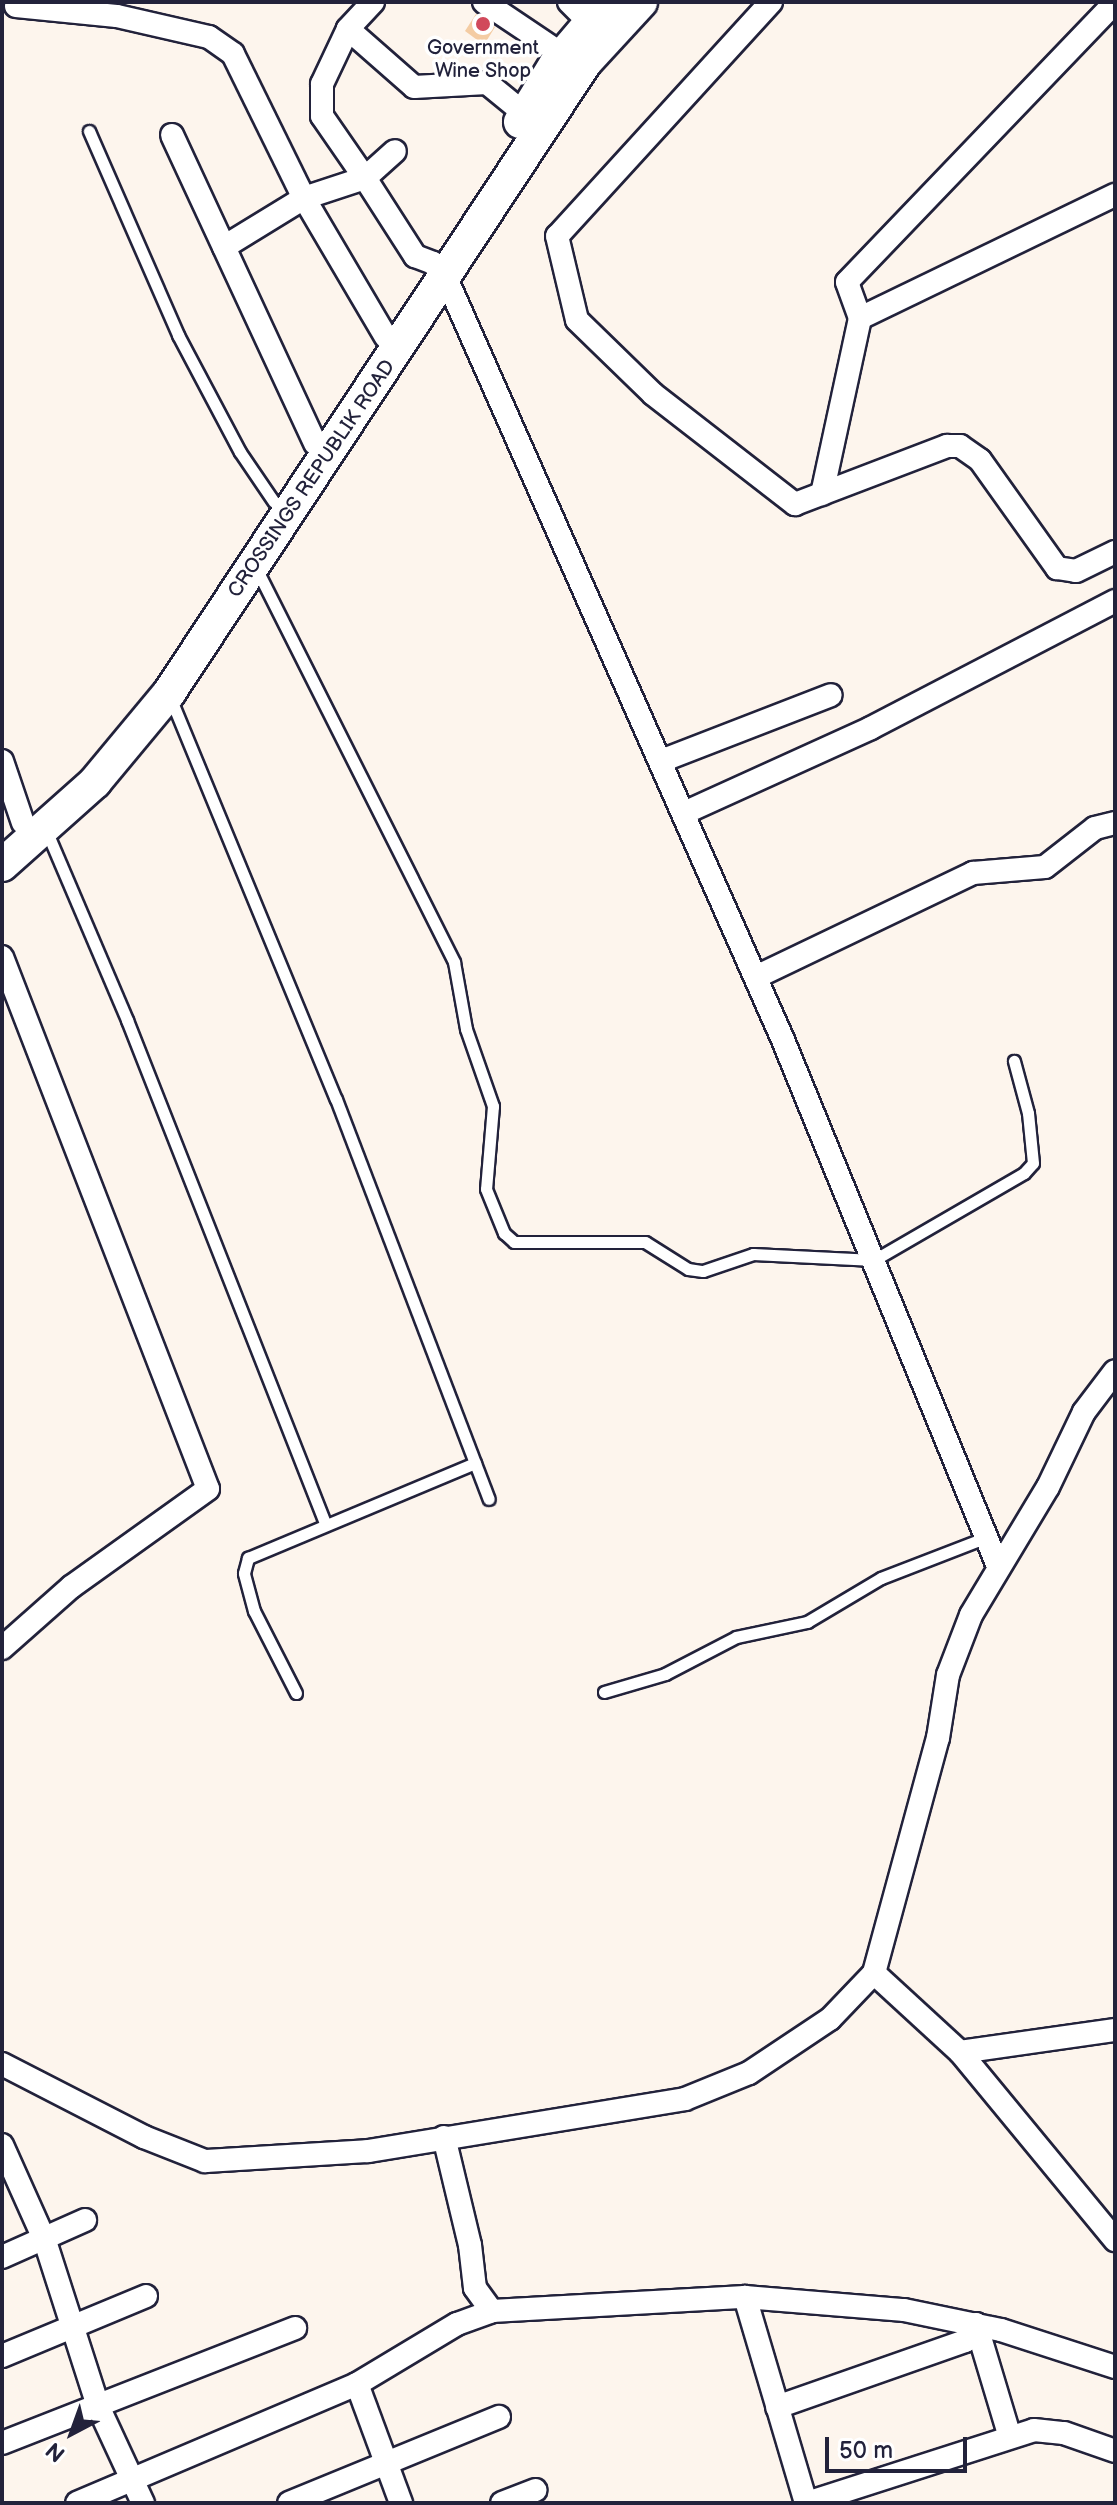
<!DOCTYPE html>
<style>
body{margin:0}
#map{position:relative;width:1117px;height:2505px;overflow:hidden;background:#fdf5ed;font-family:"Balsamiq Sans",sans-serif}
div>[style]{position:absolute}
.building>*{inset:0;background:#f4cca3}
.roads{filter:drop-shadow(2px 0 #22223b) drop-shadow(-2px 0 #22223b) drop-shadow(0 2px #22223b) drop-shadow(0 -2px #22223b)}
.lane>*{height:11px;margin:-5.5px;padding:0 5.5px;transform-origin:5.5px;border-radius:5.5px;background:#fff}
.street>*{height:22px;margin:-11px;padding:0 11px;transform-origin:11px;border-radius:11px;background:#fff}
.secondary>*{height:32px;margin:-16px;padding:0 16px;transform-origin:16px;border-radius:16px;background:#fff}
.dots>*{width:22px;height:22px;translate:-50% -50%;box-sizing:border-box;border:4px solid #fff;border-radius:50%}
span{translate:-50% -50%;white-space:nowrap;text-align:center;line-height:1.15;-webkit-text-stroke:7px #fff;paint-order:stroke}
.poi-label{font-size:20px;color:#22223b}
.street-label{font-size:20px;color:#22223b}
.frame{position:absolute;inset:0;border:4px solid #22223b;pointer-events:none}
.north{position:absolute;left:32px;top:2393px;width:80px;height:80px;-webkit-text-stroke:6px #fff;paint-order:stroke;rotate:221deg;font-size:22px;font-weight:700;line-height:32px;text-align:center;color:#22223b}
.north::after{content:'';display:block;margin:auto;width:28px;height:36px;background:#22223b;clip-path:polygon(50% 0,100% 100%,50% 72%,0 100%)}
.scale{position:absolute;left:825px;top:2437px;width:142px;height:36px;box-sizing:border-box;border:4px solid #22223b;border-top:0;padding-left:10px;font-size:24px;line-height:28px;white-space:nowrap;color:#22223b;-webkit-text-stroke:6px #fff;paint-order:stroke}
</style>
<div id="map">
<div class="building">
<i style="clip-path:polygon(476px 14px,495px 27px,484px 45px,465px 31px)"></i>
</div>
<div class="roads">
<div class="lane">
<i style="left:89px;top:131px;width:223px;rotate:66.4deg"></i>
<i style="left:178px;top:335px;width:132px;rotate:62.1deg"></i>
<i style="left:240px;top:452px;width:60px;rotate:55.8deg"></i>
<i style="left:257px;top:570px;width:439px;rotate:63.3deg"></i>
<i style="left:454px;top:962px;width:68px;rotate:79.8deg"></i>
<i style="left:466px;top:1029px;width:82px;rotate:70.7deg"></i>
<i style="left:493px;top:1106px;width:83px;rotate:94.8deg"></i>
<i style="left:486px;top:1189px;width:48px;rotate:67.8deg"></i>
<i style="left:504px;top:1233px;width:13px;rotate:42deg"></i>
<i style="left:514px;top:1242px;width:131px"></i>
<i style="left:645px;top:1242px;width:51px;rotate:32.1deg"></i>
<i style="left:688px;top:1269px;width:15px;rotate:8deg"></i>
<i style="left:703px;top:1271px;width:53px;rotate:-18.8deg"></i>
<i style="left:753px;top:1254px;width:121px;rotate:2.8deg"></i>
<i style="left:874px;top:1260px;width:173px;rotate:-30.1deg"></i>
<i style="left:1024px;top:1173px;width:13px;rotate:-48deg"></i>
<i style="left:1033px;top:1163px;width:50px;rotate:-95.7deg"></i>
<i style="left:1028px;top:1113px;width:54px;rotate:-105.1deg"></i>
<i style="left:170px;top:697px;width:435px;rotate:67.6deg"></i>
<i style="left:336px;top:1099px;width:428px;rotate:69.1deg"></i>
<i style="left:46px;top:830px;width:207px;rotate:66.9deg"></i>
<i style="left:127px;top:1020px;width:541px;rotate:68.51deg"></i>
<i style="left:604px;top:1692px;width:64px;rotate:-16.4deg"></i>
<i style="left:665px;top:1674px;width:80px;rotate:-27.5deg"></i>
<i style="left:736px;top:1637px;width:73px;rotate:-11.9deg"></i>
<i style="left:807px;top:1622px;width:86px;rotate:-30.7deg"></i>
<i style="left:881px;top:1578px;width:114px;rotate:-21.1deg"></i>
<i style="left:296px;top:1693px;width:92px;rotate:-117.1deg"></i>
<i style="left:254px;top:1611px;width:39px;rotate:-105deg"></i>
<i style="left:244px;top:1573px;width:16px;rotate:-75deg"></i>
<i style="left:248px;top:1558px;width:246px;rotate:-22.7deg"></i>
</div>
<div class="street">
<i style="left:373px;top:2px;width:37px;rotate:133deg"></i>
<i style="left:348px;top:29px;width:61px;rotate:115.3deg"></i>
<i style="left:322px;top:84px;width:32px;rotate:90deg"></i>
<i style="left:322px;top:116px;width:75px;rotate:55.3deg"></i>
<i style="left:365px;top:178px;width:40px;rotate:-42deg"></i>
<i style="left:484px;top:2px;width:95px;rotate:33.9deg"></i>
<i style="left:569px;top:2px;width:30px;rotate:45deg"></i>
<i style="left:771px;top:2px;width:317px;rotate:132.4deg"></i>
<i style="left:557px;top:236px;width:86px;rotate:76.6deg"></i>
<i style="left:577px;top:320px;width:106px;rotate:44.2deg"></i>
<i style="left:653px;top:394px;width:180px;rotate:37.8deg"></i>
<i style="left:795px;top:504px;width:163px;rotate:-20.9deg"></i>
<i style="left:947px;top:446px;width:13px"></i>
<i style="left:960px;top:446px;width:24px;rotate:35deg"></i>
<i style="left:980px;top:460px;width:133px;rotate:54.5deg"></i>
<i style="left:1057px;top:568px;width:19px;rotate:9deg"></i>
<i style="left:1076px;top:571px;width:43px;rotate:-26deg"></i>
<i style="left:16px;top:6px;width:101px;rotate:5.7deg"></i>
<i style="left:117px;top:16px;width:94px;rotate:12.9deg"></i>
<i style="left:209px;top:37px;width:29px;rotate:35deg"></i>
<i style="left:233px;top:54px;width:161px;rotate:63.8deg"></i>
<i style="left:304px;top:198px;width:161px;rotate:59.5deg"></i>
<i style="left:348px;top:29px;width:88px;rotate:41.3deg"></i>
<i style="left:414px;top:87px;width:73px;rotate:-3.1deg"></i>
<i style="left:487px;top:83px;width:49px;rotate:39.2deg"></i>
<i style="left:172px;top:135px;width:340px;rotate:65.1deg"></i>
<i style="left:224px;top:247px;width:94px;rotate:-31.5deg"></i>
<i style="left:304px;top:198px;width:64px;rotate:-18.2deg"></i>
<i style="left:365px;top:178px;width:93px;rotate:57.3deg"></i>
<i style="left:415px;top:256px;width:19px;rotate:21deg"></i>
<i style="left:433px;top:263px;width:20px;rotate:49deg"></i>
<i style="left:446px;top:278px;width:833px;rotate:66.14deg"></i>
<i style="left:783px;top:1040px;width:568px;rotate:67.77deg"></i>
<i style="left:860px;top:318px;width:38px;rotate:-110deg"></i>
<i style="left:847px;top:282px;width:387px;rotate:-46.2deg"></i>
<i style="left:822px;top:494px;width:180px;rotate:-77.8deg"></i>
<i style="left:860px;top:318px;width:283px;rotate:-25.8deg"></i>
<i style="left:2px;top:761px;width:65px;rotate:71.3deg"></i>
<i style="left:661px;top:761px;width:182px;rotate:-21.2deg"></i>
<i style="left:684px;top:813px;width:205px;rotate:-24.4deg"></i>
<i style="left:871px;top:728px;width:275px;rotate:-27.5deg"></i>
<i style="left:2px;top:957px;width:570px;rotate:68.83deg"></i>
<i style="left:208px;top:1489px;width:168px;rotate:144.4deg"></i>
<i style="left:71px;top:1587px;width:92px;rotate:138.5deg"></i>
<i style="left:756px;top:977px;width:241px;rotate:-25.6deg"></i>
<i style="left:973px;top:873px;width:72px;rotate:-4.8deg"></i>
<i style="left:1045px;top:867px;width:63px;rotate:-38deg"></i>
<i style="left:1095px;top:828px;width:21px;rotate:-14deg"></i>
<i style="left:874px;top:1973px;width:117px;rotate:42.6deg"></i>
<i style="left:960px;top:2052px;width:244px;rotate:50.5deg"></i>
<i style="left:960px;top:2052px;width:157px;rotate:-8.1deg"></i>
<i style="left:2px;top:2064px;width:160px;rotate:27.2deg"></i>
<i style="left:144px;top:2137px;width:66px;rotate:21.5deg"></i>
<i style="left:205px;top:2161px;width:163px;rotate:-3.5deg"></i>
<i style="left:368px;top:2151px;width:321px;rotate:-9.3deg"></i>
<i style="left:685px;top:2099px;width:69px;rotate:-22.1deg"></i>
<i style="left:749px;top:2073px;width:97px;rotate:-33.7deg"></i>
<i style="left:830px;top:2019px;width:64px;rotate:-46.3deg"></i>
<i style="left:874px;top:1973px;width:244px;rotate:-74.8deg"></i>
<i style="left:938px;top:1738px;width:64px;rotate:-81deg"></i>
<i style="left:948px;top:1675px;width:64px;rotate:-69deg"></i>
<i style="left:971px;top:1615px;width:149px;rotate:-59deg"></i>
<i style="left:1048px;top:1487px;width:83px;rotate:-64.4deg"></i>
<i style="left:1084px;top:1412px;width:51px;rotate:-52.9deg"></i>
<i style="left:444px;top:2137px;width:111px;rotate:76.5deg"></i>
<i style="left:470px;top:2245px;width:43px;rotate:83.4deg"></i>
<i style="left:475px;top:2288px;width:29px;rotate:54deg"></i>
<i style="left:492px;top:2311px;width:253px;rotate:-3.2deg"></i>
<i style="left:745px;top:2297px;width:160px;rotate:4.7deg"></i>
<i style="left:904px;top:2310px;width:99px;rotate:11.7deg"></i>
<i style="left:1001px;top:2330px;width:120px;rotate:18deg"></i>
<i style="left:2px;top:2145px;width:105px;rotate:65.9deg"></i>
<i style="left:45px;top:2241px;width:173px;rotate:72.2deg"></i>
<i style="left:98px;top:2406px;width:107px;rotate:65.1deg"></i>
<i style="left:2px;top:2257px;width:91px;rotate:-24deg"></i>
<i style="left:745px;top:2297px;width:215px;rotate:73.5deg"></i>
<i style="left:976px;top:2324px;width:118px;rotate:73.3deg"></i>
<i style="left:2px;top:2356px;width:156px;rotate:-22.6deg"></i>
<i style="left:357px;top:2384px;width:127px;rotate:69.7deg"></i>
<i style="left:777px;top:2407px;width:199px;rotate:-19.3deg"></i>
<i style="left:965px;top:2341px;width:20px;rotate:-57deg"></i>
<i style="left:2px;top:2443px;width:315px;rotate:-21.4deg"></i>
<i style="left:77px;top:2503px;width:304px;rotate:-23deg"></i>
<i style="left:357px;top:2384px;width:117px;rotate:-31deg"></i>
<i style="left:457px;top:2324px;width:37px;rotate:-20deg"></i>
<i style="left:289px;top:2503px;width:227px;rotate:-22.3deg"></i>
<i style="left:502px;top:2503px;width:36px;rotate:-21deg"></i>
<i style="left:807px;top:2503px;width:238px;rotate:-17.8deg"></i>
<i style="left:1034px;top:2430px;width:30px;rotate:6deg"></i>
<i style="left:1064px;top:2433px;width:54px;rotate:19.4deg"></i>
</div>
<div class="secondary">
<i style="left:520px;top:122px;width:69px;rotate:-58.6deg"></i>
<i style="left:556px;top:63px;width:80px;rotate:-49.6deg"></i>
<i style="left:2px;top:865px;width:125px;rotate:-41.7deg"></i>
<i style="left:95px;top:782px;width:116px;rotate:-50.3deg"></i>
<i style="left:169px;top:693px;width:755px;rotate:-56.56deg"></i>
<i style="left:585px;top:63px;width:83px;rotate:-47.4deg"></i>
</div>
</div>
<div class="dots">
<i style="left:483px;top:24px;background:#d1495b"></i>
</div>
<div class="poi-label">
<span style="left:483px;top:60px">Government<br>Wine Shop</span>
</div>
<div class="street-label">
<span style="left:312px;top:479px;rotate:-56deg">CROSSINGS REPUBLIK ROAD</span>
</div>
<div class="frame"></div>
<div class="north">N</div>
<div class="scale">50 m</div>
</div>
